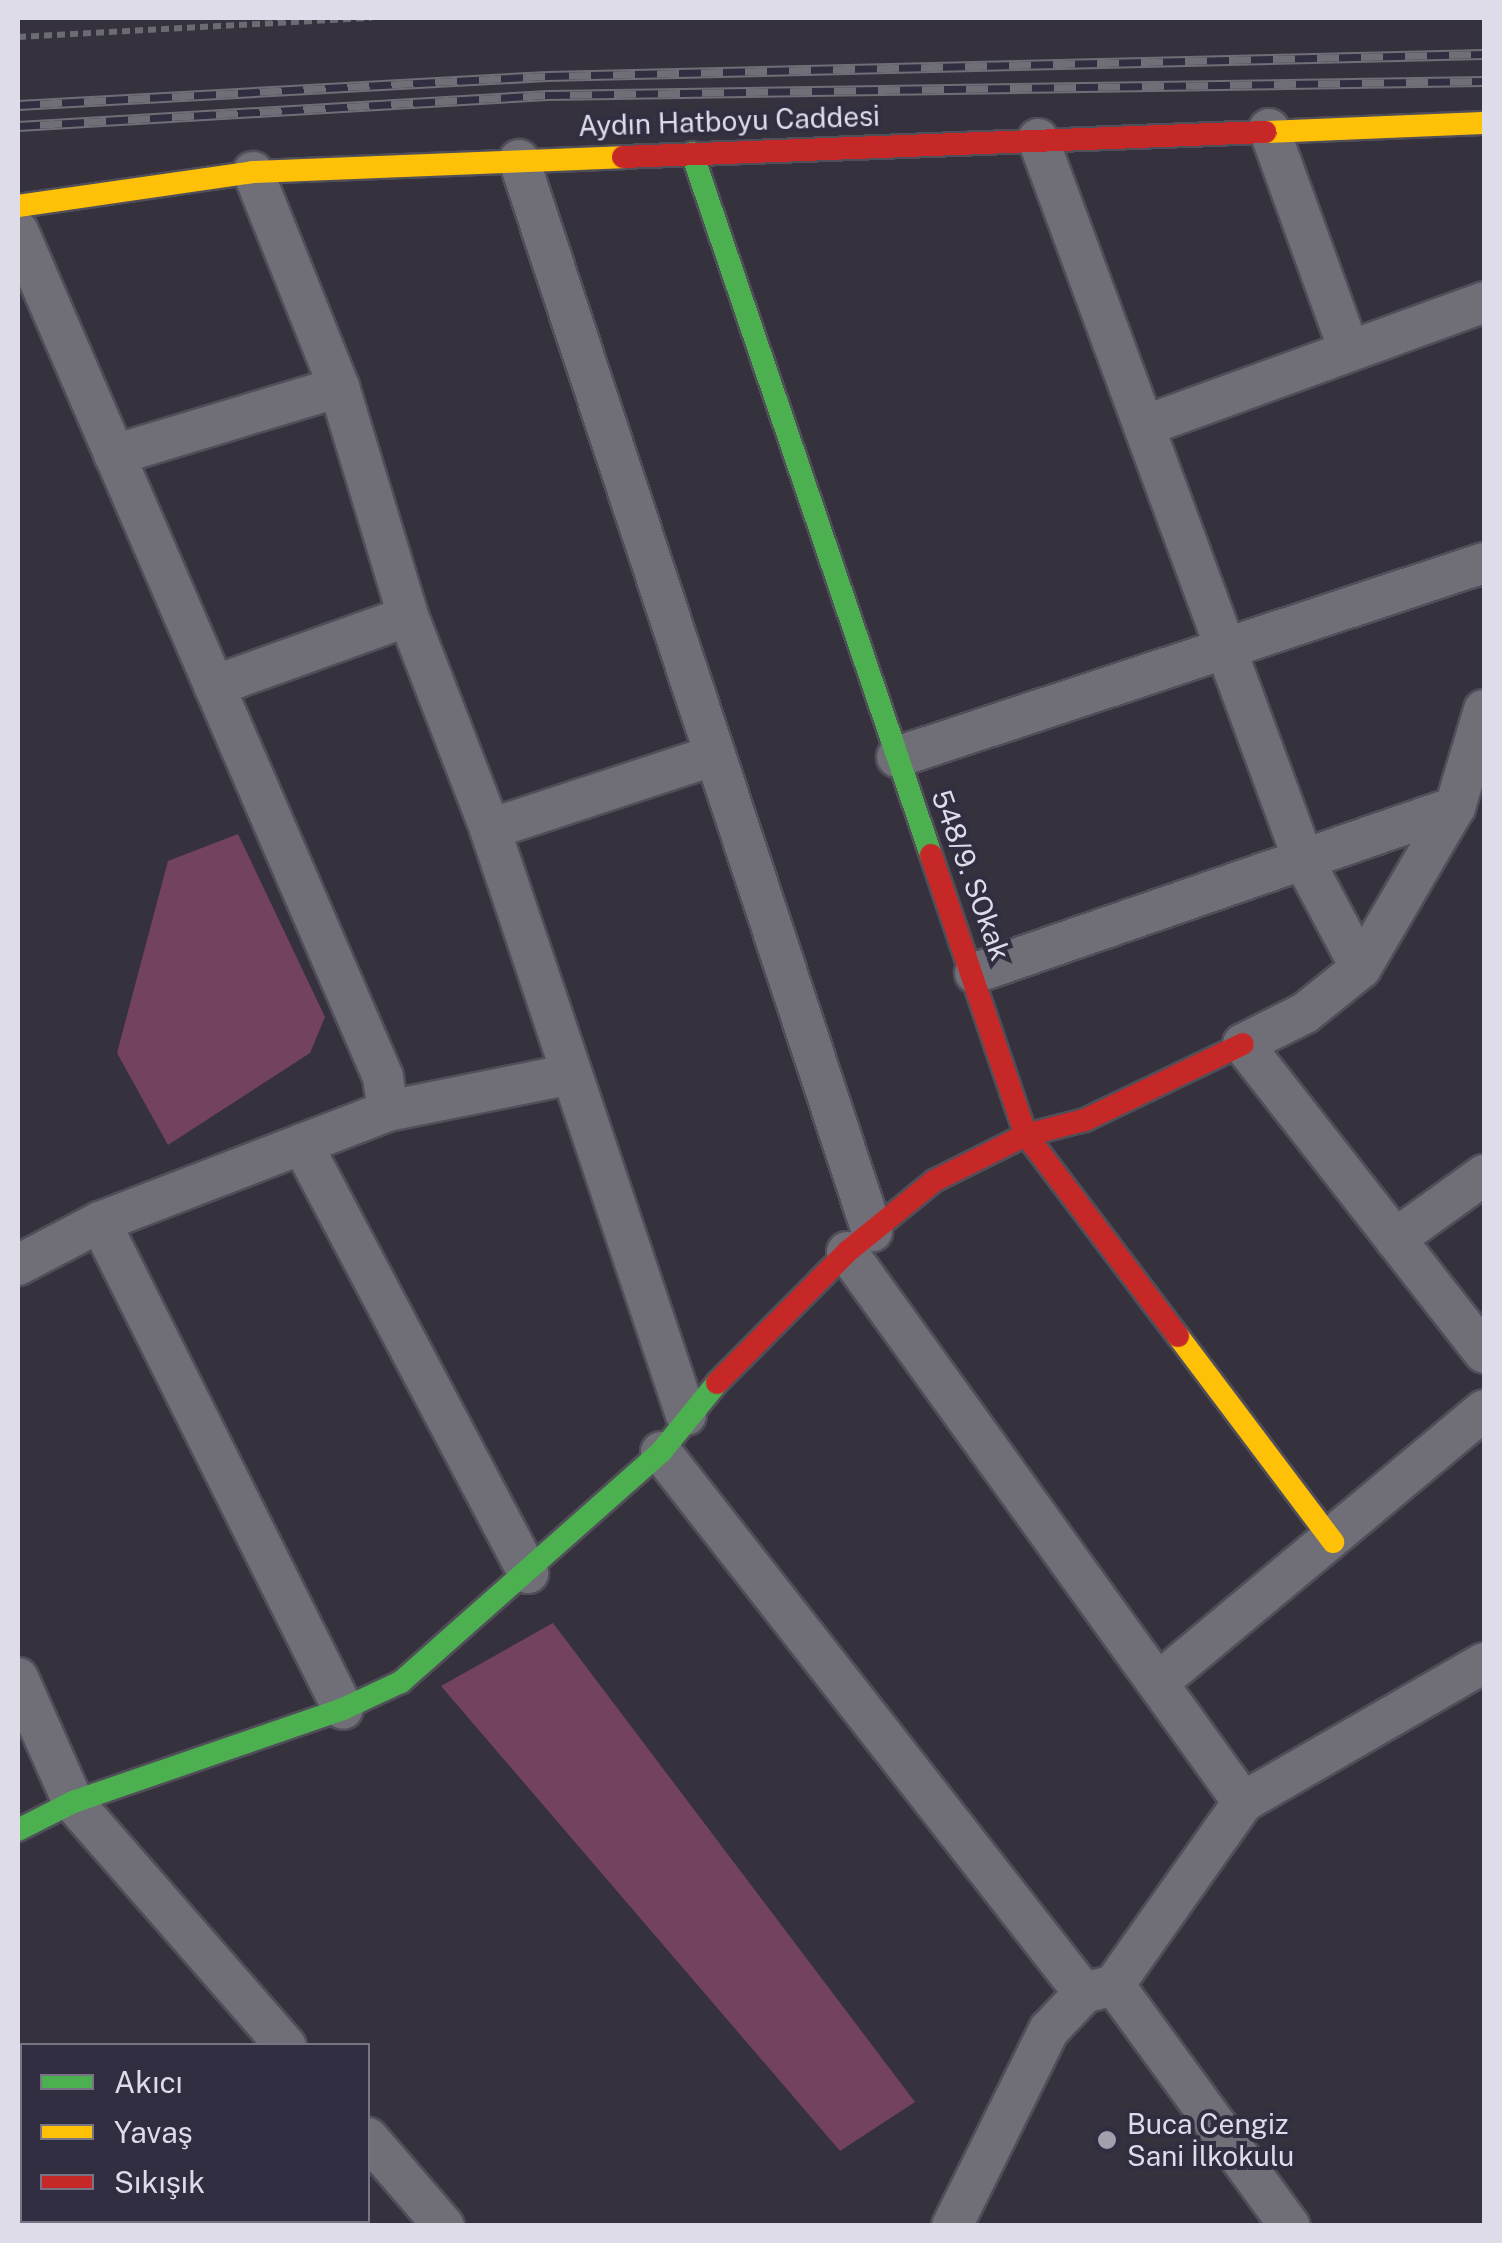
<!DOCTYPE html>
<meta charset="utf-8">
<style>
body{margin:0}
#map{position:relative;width:1502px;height:2243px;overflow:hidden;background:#35323e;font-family:"Public Sans",sans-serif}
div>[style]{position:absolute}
.green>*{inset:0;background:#73425f}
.path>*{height:6px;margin-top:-3px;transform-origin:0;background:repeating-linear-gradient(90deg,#6c6a73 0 8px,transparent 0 13px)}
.roads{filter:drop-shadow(2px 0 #504e58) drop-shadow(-2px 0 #504e58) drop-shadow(0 2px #504e58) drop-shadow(0 -2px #504e58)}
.street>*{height:40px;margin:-20px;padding:0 20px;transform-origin:20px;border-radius:20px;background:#706e77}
.fast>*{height:22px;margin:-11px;padding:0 11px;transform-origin:11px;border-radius:11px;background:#4caf50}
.slow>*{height:22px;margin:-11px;padding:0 11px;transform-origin:11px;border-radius:11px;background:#ffc107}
.jam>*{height:22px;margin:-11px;padding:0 11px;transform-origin:11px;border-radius:11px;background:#c62828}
.rail>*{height:11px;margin-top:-5.5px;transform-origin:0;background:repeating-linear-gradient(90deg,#322e42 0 22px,#706e76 0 44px);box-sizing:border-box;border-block:2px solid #706e76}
.dots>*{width:28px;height:28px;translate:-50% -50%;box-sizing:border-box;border:5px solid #322e42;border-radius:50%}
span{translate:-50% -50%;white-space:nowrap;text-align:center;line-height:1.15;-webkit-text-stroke:8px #322e42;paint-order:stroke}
.street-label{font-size:28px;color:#dedce9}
.poi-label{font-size:28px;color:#dedce9}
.left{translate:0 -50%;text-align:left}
.frame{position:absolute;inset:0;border:20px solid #dedce9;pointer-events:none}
.legend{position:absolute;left:20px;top:2043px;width:350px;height:180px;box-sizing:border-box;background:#322e42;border:2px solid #777485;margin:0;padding:12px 18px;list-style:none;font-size:30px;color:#dedce9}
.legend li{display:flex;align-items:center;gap:20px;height:50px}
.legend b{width:50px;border:2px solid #777485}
</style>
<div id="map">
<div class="green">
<i style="clip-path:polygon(238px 834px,325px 1017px,310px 1053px,168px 1145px,117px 1053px,168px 861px)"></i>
<i style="clip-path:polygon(553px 1623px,915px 2102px,840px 2151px,441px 1686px)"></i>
</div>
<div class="path">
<i style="left:18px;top:37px;width:354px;rotate:-3.1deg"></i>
</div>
<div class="roads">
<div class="street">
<i style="left:1269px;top:129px;width:235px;rotate:70.1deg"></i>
<i style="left:1038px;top:139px;width:769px;rotate:69.78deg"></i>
<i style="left:1304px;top:861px;width:121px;rotate:62deg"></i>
<i style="left:519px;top:160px;width:1128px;rotate:71.76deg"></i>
<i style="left:253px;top:172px;width:232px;rotate:68.2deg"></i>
<i style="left:339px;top:387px;width:239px;rotate:73.2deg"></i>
<i style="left:408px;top:616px;width:228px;rotate:68.9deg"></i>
<i style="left:490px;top:829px;width:618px;rotate:71.51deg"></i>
<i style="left:18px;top:231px;width:921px;rotate:66.66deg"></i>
<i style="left:383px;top:1077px;width:34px;rotate:82deg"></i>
<i style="left:1144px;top:426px;width:362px;rotate:-20deg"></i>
<i style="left:114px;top:455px;width:235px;rotate:-16.8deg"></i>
<i style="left:214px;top:686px;width:206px;rotate:-19.8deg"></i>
<i style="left:1484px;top:710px;width:101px;rotate:106.6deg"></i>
<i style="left:1455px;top:807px;width:186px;rotate:120.3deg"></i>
<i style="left:1361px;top:968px;width:72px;rotate:141.2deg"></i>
<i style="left:1305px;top:1013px;width:69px;rotate:153.4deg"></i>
<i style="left:1243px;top:1044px;width:392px;rotate:52deg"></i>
<i style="left:897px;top:757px;width:618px;rotate:-18.29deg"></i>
<i style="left:490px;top:829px;width:237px;rotate:-18.2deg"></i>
<i style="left:975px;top:973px;width:508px;rotate:-19.08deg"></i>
<i style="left:302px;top:1144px;width:485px;rotate:62.2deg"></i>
<i style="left:100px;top:1222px;width:544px;rotate:63.48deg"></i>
<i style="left:1395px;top:1239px;width:110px;rotate:-35.7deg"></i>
<i style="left:847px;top:1252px;width:678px;rotate:54.25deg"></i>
<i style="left:18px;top:1265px;width:93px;rotate:-27.7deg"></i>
<i style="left:100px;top:1222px;width:309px;rotate:-21.1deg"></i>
<i style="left:388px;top:1111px;width:187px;rotate:-11.4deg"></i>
<i style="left:661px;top:1452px;width:687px;rotate:51.98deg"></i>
<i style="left:1084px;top:1993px;width:31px;rotate:-15deg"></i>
<i style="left:1114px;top:1985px;width:298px;rotate:53.9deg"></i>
<i style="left:18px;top:1678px;width:136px;rotate:66.1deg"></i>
<i style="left:73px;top:1802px;width:324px;rotate:48.9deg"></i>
<i style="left:1160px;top:1681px;width:422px;rotate:-39.9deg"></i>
<i style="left:1114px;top:1985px;width:224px;rotate:-54.8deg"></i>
<i style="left:1243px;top:1802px;width:278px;rotate:-30deg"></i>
<i style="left:368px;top:2138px;width:116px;rotate:49.2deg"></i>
<i style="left:18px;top:2220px;width:7px;rotate:56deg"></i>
<i style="left:952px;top:2226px;width:219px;rotate:-63.7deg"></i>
<i style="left:1049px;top:2030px;width:51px;rotate:-46.6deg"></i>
</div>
<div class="fast">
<i style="left:692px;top:153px;width:742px;rotate:71.2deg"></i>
<i style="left:18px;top:1830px;width:62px;rotate:-27deg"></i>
<i style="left:73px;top:1802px;width:286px;rotate:-19deg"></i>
<i style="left:343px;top:1709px;width:64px;rotate:-25deg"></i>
<i style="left:401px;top:1682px;width:347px;rotate:-41.5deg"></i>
<i style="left:661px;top:1452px;width:89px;rotate:-50.9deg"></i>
</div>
<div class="slow">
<i style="left:1266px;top:132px;width:218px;rotate:-2.4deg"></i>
<i style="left:18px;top:206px;width:237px;rotate:-8.2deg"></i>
<i style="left:253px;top:172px;width:370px;rotate:-2.3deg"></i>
<i style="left:1178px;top:1336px;width:258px;rotate:53deg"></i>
</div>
<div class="jam">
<i style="left:623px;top:157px;width:643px;rotate:-2.23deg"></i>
<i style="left:931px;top:855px;width:296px;rotate:71.3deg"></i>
<i style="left:1026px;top:1135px;width:252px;rotate:52.9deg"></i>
<i style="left:717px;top:1383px;width:185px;rotate:-45.2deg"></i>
<i style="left:847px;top:1252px;width:112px;rotate:-39.2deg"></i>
<i style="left:934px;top:1181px;width:103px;rotate:-26.6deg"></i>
<i style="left:1026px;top:1135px;width:61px;rotate:-14.3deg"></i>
<i style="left:1085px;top:1120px;width:175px;rotate:-25.7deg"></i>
</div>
</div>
<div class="rail">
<i style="left:18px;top:105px;width:530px;rotate:-3.14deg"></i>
<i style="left:547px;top:76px;width:937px;rotate:-1.35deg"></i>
<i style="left:18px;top:126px;width:531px;rotate:-3.35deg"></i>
<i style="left:548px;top:95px;width:936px;rotate:-0.86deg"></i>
</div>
<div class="dots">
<i style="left:1107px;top:2140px;background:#a3a0ad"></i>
</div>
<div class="street-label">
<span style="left:729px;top:121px;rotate:-2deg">Aydın Hatboyu Caddesi</span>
<span style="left:971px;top:875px;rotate:70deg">548/9. SOkak</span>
</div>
<div class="poi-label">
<span class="left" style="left:1127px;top:2140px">Buca Cengiz<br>Sani İlkokulu</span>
</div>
<div class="frame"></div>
<ul class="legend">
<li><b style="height:12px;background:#4caf50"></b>Akıcı</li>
<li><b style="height:12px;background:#ffc107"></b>Yavaş</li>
<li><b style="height:12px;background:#c62828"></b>Sıkışık</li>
</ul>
</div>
